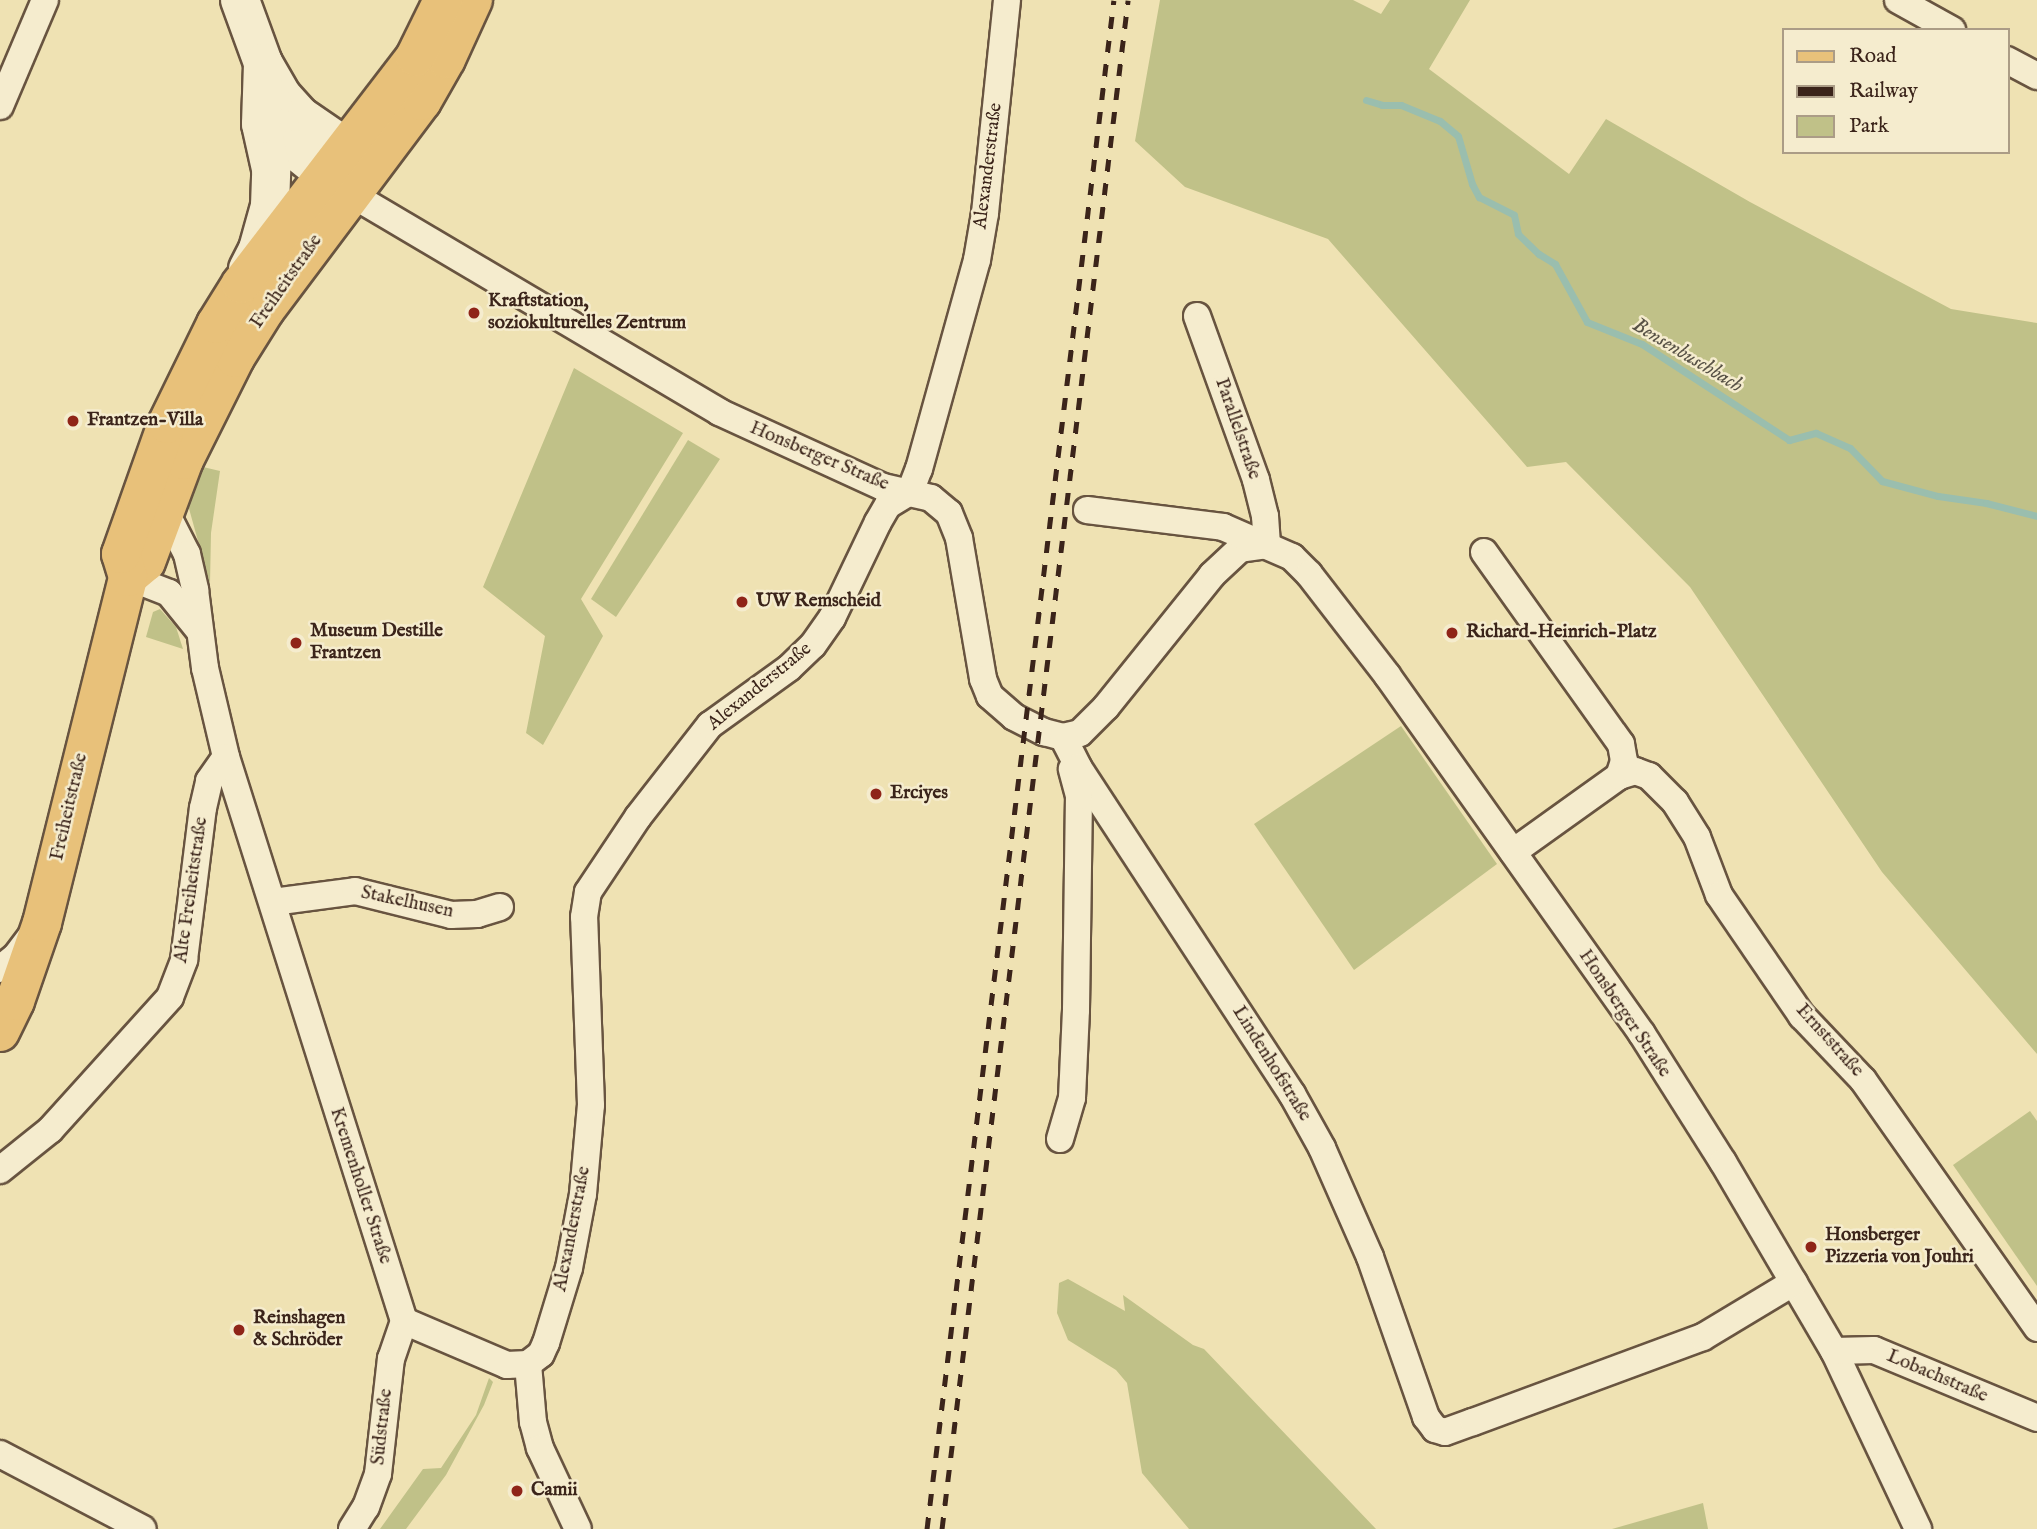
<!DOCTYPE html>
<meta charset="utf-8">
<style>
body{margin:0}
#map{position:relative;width:2037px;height:1529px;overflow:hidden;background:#efe2b3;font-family:"IM FELL English",serif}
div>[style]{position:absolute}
.green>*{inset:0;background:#c0c188}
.stream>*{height:7px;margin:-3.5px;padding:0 3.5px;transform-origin:3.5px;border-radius:3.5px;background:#9abeae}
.roads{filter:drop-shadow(2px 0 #685440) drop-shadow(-2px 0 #685440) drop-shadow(0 2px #685440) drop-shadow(0 -2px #685440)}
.street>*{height:26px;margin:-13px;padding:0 13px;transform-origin:13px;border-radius:13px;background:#f5ecce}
.secondary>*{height:38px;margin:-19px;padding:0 19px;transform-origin:19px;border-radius:19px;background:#f5ecce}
.primary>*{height:38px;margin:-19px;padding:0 19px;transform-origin:19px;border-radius:19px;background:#e8c17a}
.rail>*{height:5px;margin-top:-2.5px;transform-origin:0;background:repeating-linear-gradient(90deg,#3b241a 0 12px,transparent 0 24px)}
.dots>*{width:19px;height:19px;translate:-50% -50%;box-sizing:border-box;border:4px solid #f5ecce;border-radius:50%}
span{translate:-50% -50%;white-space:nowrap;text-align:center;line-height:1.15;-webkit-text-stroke:5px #f5ecce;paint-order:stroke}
.street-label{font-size:19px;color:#3b241a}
.poi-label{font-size:19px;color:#3b241a;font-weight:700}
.left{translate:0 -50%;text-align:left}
.water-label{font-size:21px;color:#585246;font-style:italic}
.legend{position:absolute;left:1782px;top:28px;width:228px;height:126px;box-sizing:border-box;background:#f5ecce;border:2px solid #ab9c86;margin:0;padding:9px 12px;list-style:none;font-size:21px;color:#3b241a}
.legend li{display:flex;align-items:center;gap:14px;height:35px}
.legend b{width:35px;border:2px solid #ab9c86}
</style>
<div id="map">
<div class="green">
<i style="clip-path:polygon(1160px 0,1353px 0,1381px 14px,1390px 0,1470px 0,1429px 69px,1569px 174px,1606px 119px,1750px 202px,1951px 309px,2037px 323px,2037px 1054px,1882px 872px,1690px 587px,1566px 462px,1527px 467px,1328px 239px,1185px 187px,1135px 141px)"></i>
<i style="clip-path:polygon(574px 368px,683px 433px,581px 599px,603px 636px,543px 745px,526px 733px,545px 636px,483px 587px)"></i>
<i style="clip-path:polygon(688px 440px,720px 459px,616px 617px,591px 599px)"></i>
<i style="clip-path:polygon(203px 467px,220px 471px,211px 533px,210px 584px,188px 505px)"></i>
<i style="clip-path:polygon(160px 609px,176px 627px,183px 649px,146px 637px,153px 612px)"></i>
<i style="clip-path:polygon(1401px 726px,1497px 864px,1354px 970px,1254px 824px)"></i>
<i style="clip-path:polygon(2030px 1111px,2037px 1121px,2037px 1286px,1953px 1165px)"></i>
<i style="clip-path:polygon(1068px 1279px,1125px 1311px,1123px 1295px,1193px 1345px,1204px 1349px,1376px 1529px,1189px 1529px,1142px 1473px,1127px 1383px,1116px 1370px,1068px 1340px,1057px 1313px,1059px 1283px)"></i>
<i style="clip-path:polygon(489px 1378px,493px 1382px,484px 1405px,446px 1475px,406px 1529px,380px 1529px,423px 1469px,441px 1468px,476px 1415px)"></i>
<i style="clip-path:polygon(1703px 1503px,1708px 1529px,1612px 1529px)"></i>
</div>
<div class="stream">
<i style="left:1366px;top:100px;width:17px;rotate:17deg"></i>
<i style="left:1382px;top:105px;width:19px"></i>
<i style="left:1401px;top:105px;width:42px;rotate:22.3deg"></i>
<i style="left:1440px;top:121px;width:23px;rotate:40deg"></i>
<i style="left:1458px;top:136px;width:50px;rotate:73.7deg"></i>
<i style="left:1472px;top:184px;width:15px;rotate:62deg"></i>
<i style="left:1479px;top:197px;width:39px;rotate:27deg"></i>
<i style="left:1514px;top:215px;width:19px;rotate:78deg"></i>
<i style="left:1518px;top:234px;width:29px;rotate:44deg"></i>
<i style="left:1539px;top:254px;width:19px;rotate:32deg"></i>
<i style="left:1555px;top:264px;width:66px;rotate:61.1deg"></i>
<i style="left:1587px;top:322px;width:59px;rotate:21.8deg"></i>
<i style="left:1642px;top:344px;width:176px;rotate:33.1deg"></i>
<i style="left:1789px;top:440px;width:28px;rotate:-15deg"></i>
<i style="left:1816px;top:433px;width:37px;rotate:24deg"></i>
<i style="left:1850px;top:448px;width:46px;rotate:45.9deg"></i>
<i style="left:1882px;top:481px;width:58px;rotate:15deg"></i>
<i style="left:1938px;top:496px;width:49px;rotate:8.3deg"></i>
<i style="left:1986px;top:503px;width:53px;rotate:14.3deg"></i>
</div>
<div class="roads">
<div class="street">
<i style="left:1898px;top:0;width:62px;rotate:29.1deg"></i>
<i style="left:2007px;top:60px;width:34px;rotate:28deg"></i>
<i style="left:0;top:106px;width:115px;rotate:-67deg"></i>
<i style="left:351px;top:194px;width:428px;rotate:30.6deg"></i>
<i style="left:719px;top:412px;width:180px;rotate:24.6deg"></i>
<i style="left:883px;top:487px;width:49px;rotate:12.9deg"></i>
<i style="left:931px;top:498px;width:23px;rotate:40deg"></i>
<i style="left:949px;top:513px;width:27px;rotate:68deg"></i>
<i style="left:959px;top:538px;width:143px;rotate:80.3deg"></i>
<i style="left:983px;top:679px;width:18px;rotate:68deg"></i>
<i style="left:990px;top:696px;width:32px;rotate:41deg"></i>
<i style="left:1014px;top:717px;width:34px;rotate:27deg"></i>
<i style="left:1044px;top:732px;width:20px;rotate:15deg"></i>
<i style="left:1063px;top:737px;width:17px;rotate:-13deg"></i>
<i style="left:1080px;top:733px;width:37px;rotate:-45deg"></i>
<i style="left:1106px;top:707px;width:169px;rotate:-51.2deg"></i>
<i style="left:1212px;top:575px;width:38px;rotate:-43deg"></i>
<i style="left:1240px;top:549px;width:27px;rotate:-8deg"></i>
<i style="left:1197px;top:316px;width:174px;rotate:70.2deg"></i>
<i style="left:1256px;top:480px;width:37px;rotate:76deg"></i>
<i style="left:1265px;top:516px;width:29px;rotate:86deg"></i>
<i style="left:1087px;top:510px;width:137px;rotate:7.1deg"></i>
<i style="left:1223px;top:527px;width:75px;rotate:23.5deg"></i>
<i style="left:1292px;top:557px;width:24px;rotate:45deg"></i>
<i style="left:1309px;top:574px;width:128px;rotate:52.3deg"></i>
<i style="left:1387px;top:675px;width:440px;rotate:54.6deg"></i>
<i style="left:1642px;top:1034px;width:151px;rotate:57.7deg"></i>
<i style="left:1723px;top:1162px;width:219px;rotate:59.6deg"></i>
<i style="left:1834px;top:1351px;width:197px;rotate:64.7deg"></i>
<i style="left:165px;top:511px;width:48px;rotate:62.9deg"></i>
<i style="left:187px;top:554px;width:37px;rotate:77deg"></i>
<i style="left:195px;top:590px;width:79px;rotate:82.7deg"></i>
<i style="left:205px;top:668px;width:91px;rotate:76.7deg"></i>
<i style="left:226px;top:757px;width:591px;rotate:72.48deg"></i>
<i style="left:404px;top:1321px;width:112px;rotate:23.1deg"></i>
<i style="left:507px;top:1365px;width:21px;rotate:-3deg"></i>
<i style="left:528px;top:1364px;width:16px;rotate:-38deg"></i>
<i style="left:541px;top:1354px;width:12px;rotate:-66deg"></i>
<i style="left:546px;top:1343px;width:78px;rotate:-73deg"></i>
<i style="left:569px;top:1268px;width:75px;rotate:-79.3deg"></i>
<i style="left:583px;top:1194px;width:89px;rotate:-84.9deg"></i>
<i style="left:591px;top:1105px;width:188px;rotate:-92.1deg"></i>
<i style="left:584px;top:917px;width:25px;rotate:-81deg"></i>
<i style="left:588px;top:892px;width:90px;rotate:-56.3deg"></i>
<i style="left:638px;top:817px;width:117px;rotate:-52deg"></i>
<i style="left:710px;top:725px;width:97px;rotate:-35.8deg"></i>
<i style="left:789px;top:668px;width:33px;rotate:-44deg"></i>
<i style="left:813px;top:645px;width:33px;rotate:-55deg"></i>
<i style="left:832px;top:618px;width:106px;rotate:-64.4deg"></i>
<i style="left:878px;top:522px;width:20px;rotate:-60deg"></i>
<i style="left:888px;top:505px;width:26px;rotate:-31deg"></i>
<i style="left:910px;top:492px;width:25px;rotate:-69deg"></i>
<i style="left:919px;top:469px;width:217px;rotate:-74.5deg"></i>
<i style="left:977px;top:260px;width:48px;rotate:-80.3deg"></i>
<i style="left:985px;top:213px;width:214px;rotate:-84.1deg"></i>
<i style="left:1484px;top:552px;width:236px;rotate:54.5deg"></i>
<i style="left:1621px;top:744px;width:17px;rotate:80deg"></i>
<i style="left:1624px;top:761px;width:16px;rotate:108deg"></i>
<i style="left:128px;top:577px;width:44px;rotate:21.3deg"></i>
<i style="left:169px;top:593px;width:46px;rotate:51.1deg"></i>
<i style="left:1063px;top:737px;width:34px;rotate:63deg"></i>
<i style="left:1078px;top:767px;width:391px;rotate:56.8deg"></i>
<i style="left:1292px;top:1094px;width:62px;rotate:60.9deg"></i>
<i style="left:1322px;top:1148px;width:119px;rotate:66.2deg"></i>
<i style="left:1370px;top:1257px;width:170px;rotate:70.7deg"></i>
<i style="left:1426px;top:1417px;width:15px;rotate:53deg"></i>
<i style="left:1435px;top:1429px;width:10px;rotate:17deg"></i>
<i style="left:1445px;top:1432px;width:30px;rotate:-20deg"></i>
<i style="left:1473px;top:1422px;width:245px;rotate:-20.3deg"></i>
<i style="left:1703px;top:1337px;width:106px;rotate:-31.1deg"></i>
<i style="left:1513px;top:852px;width:130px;rotate:-35.6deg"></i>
<i style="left:1619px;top:776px;width:17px;rotate:-17deg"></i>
<i style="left:1635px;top:771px;width:15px;rotate:20deg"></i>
<i style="left:1649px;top:776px;width:37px;rotate:45deg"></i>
<i style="left:1675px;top:802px;width:41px;rotate:57.8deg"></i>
<i style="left:1697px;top:837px;width:62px;rotate:69.2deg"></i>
<i style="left:1719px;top:895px;width:147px;rotate:55.6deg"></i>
<i style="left:1802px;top:1016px;width:88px;rotate:46.4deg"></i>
<i style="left:1863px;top:1080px;width:303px;rotate:54.9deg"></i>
<i style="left:273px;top:902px;width:83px;rotate:-7.6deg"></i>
<i style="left:355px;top:891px;width:99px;rotate:14deg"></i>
<i style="left:451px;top:915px;width:26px;rotate:-2deg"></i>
<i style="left:477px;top:914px;width:24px;rotate:-17deg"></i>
<i style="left:0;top:969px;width:21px;rotate:-39deg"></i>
<i style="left:16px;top:956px;width:26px;rotate:-53deg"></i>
<i style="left:1060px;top:1139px;width:43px;rotate:-73.7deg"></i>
<i style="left:1072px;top:1098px;width:88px;rotate:-87.4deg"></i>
<i style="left:1076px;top:1010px;width:214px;rotate:-89.2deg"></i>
<i style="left:1079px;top:796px;width:28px;rotate:-105deg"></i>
<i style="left:0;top:1170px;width:64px;rotate:-38.7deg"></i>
<i style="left:50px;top:1130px;width:179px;rotate:-47.9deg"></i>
<i style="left:170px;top:997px;width:40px;rotate:-69deg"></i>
<i style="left:184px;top:960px;width:153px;rotate:-82.9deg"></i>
<i style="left:203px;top:808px;width:28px;rotate:-77deg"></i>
<i style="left:209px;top:781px;width:29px;rotate:-55deg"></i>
<i style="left:1834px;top:1351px;width:40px;rotate:-1.4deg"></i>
<i style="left:1874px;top:1350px;width:177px;rotate:22.6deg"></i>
<i style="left:528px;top:1364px;width:58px;rotate:85.1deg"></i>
<i style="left:533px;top:1422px;width:27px;rotate:75deg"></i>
<i style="left:540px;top:1448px;width:89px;rotate:64.9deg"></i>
<i style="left:0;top:1454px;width:161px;rotate:27.7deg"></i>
<i style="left:352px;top:1529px;width:26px;rotate:-58deg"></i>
<i style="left:366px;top:1507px;width:35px;rotate:-70deg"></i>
<i style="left:378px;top:1474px;width:116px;rotate:-83.6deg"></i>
<i style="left:391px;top:1359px;width:40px;rotate:-71.1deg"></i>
</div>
<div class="secondary">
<i style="left:240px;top:0;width:67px;rotate:69.9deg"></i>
<i style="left:263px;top:63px;width:39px;rotate:60deg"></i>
<i style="left:283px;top:97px;width:25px;rotate:48deg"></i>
<i style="left:300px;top:116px;width:88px;rotate:34.4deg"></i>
<i style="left:272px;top:102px;width:27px;rotate:73deg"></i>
<i style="left:280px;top:128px;width:25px;rotate:56deg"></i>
<i style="left:294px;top:149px;width:40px;rotate:39deg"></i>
<i style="left:248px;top:269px;width:22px;rotate:-63deg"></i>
<i style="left:258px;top:249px;width:45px;rotate:-74.4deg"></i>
<i style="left:270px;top:206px;width:37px;rotate:-88deg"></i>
<i style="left:271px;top:169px;width:46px;rotate:-102.5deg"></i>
<i style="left:261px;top:124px;width:61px;rotate:-88.1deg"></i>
</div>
<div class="primary">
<i style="left:128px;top:577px;width:23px;rotate:-40deg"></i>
<i style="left:146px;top:562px;width:109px;rotate:-69.6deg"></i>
<i style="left:184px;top:460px;width:114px;rotate:-63.4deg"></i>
<i style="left:235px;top:358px;width:57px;rotate:-58deg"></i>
<i style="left:265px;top:310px;width:261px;rotate:-53.1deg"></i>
<i style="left:422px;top:101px;width:48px;rotate:-60.3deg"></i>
<i style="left:446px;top:59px;width:65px;rotate:-65.4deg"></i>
<i style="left:0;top:1032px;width:34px;rotate:-64deg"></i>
<i style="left:15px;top:1001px;width:83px;rotate:-70.9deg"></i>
<i style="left:42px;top:923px;width:357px;rotate:-76deg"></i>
<i style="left:128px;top:577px;width:24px;rotate:-107deg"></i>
<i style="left:121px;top:554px;width:138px;rotate:-70.5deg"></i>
<i style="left:167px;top:424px;width:111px;rotate:-63.9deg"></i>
<i style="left:216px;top:324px;width:47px;rotate:-58deg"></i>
<i style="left:241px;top:284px;width:286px;rotate:-52.5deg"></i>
<i style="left:415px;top:57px;width:64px;rotate:-63.8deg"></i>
</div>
</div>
<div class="rail">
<i style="left:927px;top:1529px;width:1540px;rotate:-83.03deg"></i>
<i style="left:942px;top:1529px;width:1540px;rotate:-83.06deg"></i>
</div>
<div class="dots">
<i style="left:474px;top:313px;background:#8f2418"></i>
<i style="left:73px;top:421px;background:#8f2418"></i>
<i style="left:742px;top:602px;background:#8f2418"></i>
<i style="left:1452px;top:633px;background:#8f2418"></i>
<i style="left:296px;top:643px;background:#8f2418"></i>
<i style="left:876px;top:794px;background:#8f2418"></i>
<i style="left:1811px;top:1247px;background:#8f2418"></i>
<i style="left:239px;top:1330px;background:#8f2418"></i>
<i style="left:517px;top:1491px;background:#8f2418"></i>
</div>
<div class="street-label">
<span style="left:989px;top:166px;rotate:-83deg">Alexanderstraße</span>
<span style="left:287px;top:282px;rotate:-55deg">Freiheitstraße</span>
<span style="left:1237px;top:429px;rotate:71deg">Parallelstraße</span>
<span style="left:819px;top:457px;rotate:23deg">Honsberger Straße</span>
<span style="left:760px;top:687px;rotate:-39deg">Alexanderstraße</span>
<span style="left:70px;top:807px;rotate:-77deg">Freiheitstraße</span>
<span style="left:192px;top:890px;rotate:-82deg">Alte Freiheitstraße</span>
<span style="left:407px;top:903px;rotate:12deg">Stakelhusen</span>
<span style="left:1624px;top:1014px;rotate:56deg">Honsberger Straße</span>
<span style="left:1829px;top:1041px;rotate:48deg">Ernststraße</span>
<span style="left:1271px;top:1064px;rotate:58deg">Lindenhofstraße</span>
<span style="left:360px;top:1186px;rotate:72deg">Kremenholler Straße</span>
<span style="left:573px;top:1229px;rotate:-79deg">Alexanderstraße</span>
<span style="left:1937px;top:1377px;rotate:23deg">Lobachstraße</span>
<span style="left:383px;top:1427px;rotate:-84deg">Südstraße</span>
</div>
<div class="poi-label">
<span class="left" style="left:488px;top:313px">Kraftstation,<br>soziokulturelles Zentrum</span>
<span class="left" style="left:87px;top:421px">Frantzen-Villa</span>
<span class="left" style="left:756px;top:602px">UW Remscheid</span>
<span class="left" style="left:310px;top:643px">Museum Destille<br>Frantzen</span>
<span class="left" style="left:1466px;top:633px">Richard-Heinrich-Platz</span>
<span class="left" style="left:890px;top:794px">Erciyes</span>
<span class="left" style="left:1825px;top:1247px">Honsberger<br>Pizzeria von Jouhri</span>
<span class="left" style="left:253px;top:1330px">Reinshagen<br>&amp; Schröder</span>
<span class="left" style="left:531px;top:1491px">Camii</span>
</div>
<div class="water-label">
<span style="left:1687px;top:356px;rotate:31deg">Bensenbuschbach</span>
</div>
<ul class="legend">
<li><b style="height:9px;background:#e8c17a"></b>Road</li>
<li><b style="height:9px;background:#3b241a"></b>Railway</li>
<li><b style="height:19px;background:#c0c188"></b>Park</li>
</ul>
</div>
